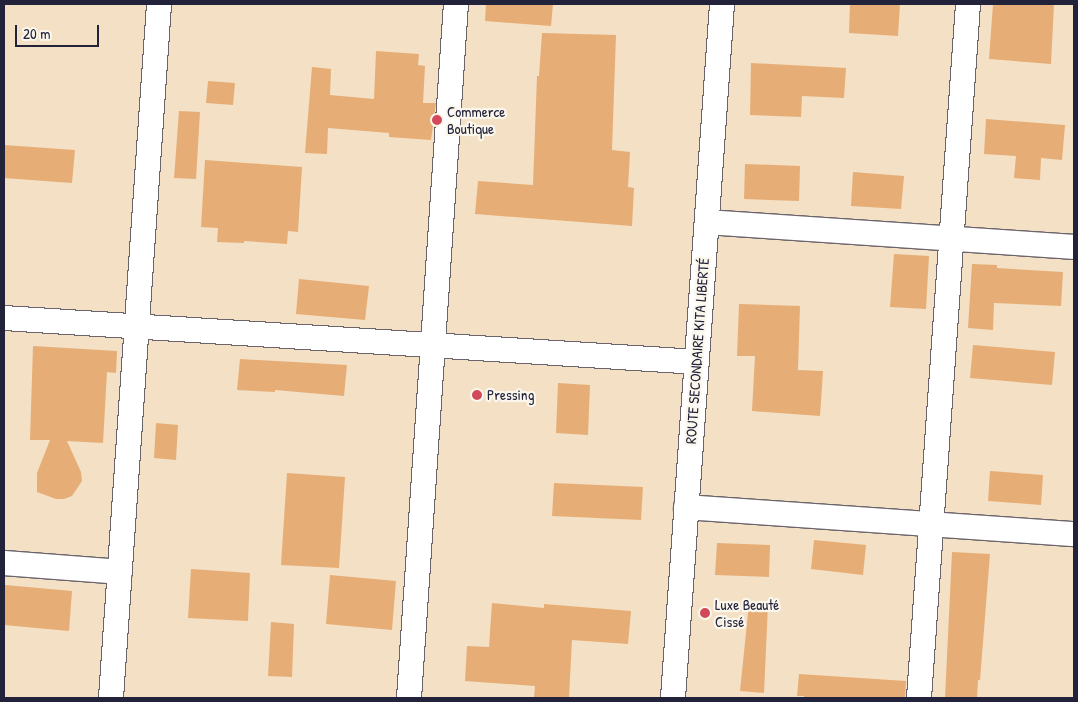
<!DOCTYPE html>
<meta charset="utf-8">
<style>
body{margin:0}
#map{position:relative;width:1078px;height:702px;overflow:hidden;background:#f3e0c5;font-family:"Patrick Hand",sans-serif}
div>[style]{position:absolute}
.building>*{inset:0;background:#e6ae76}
.roads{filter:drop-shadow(1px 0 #6b646b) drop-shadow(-1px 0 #6b646b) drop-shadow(0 1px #6b646b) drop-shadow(0 -1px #6b646b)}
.street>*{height:24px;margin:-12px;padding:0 12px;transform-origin:12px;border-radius:12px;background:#fff}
.dots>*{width:14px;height:14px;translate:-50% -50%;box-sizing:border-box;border:2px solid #fbf7ec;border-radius:50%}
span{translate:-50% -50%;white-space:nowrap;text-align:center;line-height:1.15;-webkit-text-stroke:4.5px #fbf7ec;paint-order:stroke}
.poi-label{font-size:15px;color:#22223b}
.left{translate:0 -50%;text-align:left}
.street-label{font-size:15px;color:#22223b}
.frame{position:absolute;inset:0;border:5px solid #22223b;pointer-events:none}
.scale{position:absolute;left:15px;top:25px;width:84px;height:22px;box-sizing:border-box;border:2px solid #22223b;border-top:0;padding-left:6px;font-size:15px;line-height:18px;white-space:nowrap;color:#22223b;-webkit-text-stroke:4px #fbf7ec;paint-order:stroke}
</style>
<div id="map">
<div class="building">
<i style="clip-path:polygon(486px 4px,553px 4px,551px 26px,485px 21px)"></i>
<i style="clip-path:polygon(850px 4px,900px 4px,898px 36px,849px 33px)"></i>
<i style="clip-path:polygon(993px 4px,1054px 4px,1051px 64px,989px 59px)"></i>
<i style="clip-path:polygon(542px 33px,616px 35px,612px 150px,630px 152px,628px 187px,634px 188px,632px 226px,475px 214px,478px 181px,533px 185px,537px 76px,539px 76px)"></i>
<i style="clip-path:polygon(376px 51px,419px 54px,418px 65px,425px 66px,423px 103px,436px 103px,431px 140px,389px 137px,389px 133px,328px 128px,327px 154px,305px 153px,312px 67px,331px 69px,330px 95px,374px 99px)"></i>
<i style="clip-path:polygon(751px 63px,846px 68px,844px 98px,802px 96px,801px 117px,750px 115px)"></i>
<i style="clip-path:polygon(208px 81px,235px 83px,233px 105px,206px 103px)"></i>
<i style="clip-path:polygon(179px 111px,200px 112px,196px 179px,174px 178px)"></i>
<i style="clip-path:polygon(986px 119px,1065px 125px,1062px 160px,1041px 158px,1040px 180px,1014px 178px,1016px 156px,984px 154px)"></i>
<i style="clip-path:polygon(4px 145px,75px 150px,72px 183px,4px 178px)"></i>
<i style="clip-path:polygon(205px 160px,302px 167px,298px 232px,288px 231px,287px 244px,244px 241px,244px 243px,217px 242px,218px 228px,201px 227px)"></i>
<i style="clip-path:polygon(745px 164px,800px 166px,799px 201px,744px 199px)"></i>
<i style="clip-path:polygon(853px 172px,904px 176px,901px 209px,851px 206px)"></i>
<i style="clip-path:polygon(894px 254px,929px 256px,926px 309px,890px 307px)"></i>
<i style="clip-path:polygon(972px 264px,997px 265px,997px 268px,1063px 272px,1061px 306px,994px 303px,993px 330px,968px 328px)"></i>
<i style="clip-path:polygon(299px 279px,369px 286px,365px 320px,296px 314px)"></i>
<i style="clip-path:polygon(739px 304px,800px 306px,798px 370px,823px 371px,820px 416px,752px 411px,755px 356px,737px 356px)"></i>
<i style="clip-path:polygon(973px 345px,1055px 352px,1052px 385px,970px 378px)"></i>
<i style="clip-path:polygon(33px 346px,117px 351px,116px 373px,107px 372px,103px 443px,67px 441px,81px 472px,82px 481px,72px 496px,64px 499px,56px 499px,37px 492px,37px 473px,50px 440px,30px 440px)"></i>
<i style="clip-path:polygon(240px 359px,347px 365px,344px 396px,275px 390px,275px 392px,237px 390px)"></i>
<i style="clip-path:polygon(558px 383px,590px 385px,588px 435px,556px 433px)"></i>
<i style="clip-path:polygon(156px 423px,178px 425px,176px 460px,154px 458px)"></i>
<i style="clip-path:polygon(990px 471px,1043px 475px,1041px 505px,988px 501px)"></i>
<i style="clip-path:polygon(287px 473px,345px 477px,339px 568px,281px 565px)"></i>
<i style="clip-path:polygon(554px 483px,643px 487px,641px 520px,552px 516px)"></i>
<i style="clip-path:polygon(814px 540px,866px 545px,863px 575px,811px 569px)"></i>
<i style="clip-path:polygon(717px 543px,770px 545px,769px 577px,715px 575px)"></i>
<i style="clip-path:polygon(952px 552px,990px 554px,980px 680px,978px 680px,977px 698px,945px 698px)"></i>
<i style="clip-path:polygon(191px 569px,250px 573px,248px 621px,188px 618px)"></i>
<i style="clip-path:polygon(330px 575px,396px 581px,392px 630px,326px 624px)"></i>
<i style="clip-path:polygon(5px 585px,72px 591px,69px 631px,4px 625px)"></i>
<i style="clip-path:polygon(492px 603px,544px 608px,544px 604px,631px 611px,628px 644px,572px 640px,569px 698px,534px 698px,535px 686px,465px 681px,467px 646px,489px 647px)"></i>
<i style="clip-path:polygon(749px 604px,768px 605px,764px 693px,740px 691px)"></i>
<i style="clip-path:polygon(271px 622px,294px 624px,292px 677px,268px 676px)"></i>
<i style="clip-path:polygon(799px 674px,906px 681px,905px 698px,804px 698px,804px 696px,797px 696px)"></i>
</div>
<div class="roads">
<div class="street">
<i style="left:707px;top:222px;width:368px;rotate:3.9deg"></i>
<i style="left:4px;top:318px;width:694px;rotate:3.63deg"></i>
<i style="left:686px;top:507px;width:389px;rotate:4deg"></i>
<i style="left:4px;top:563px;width:116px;rotate:4.4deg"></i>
<i style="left:111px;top:698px;width:696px;rotate:-86.04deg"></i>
<i style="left:409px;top:698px;width:696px;rotate:-86.13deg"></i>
<i style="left:673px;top:698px;width:696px;rotate:-85.96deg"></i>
<i style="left:919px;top:698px;width:696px;rotate:-85.96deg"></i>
</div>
</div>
<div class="dots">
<i style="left:437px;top:120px;background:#d1495b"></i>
<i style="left:477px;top:395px;background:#d1495b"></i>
<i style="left:705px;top:613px;background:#d1495b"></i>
</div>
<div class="poi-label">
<span class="left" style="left:447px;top:120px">Commerce<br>Boutique</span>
<span class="left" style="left:487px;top:395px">Pressing</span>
<span class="left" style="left:715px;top:613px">Luxe Beauté<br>Cissé</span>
</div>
<div class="street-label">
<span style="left:697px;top:351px;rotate:-86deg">ROUTE SECONDAIRE KITA LIBERTÉ</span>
</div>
<div class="frame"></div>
<div class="scale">20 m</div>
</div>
